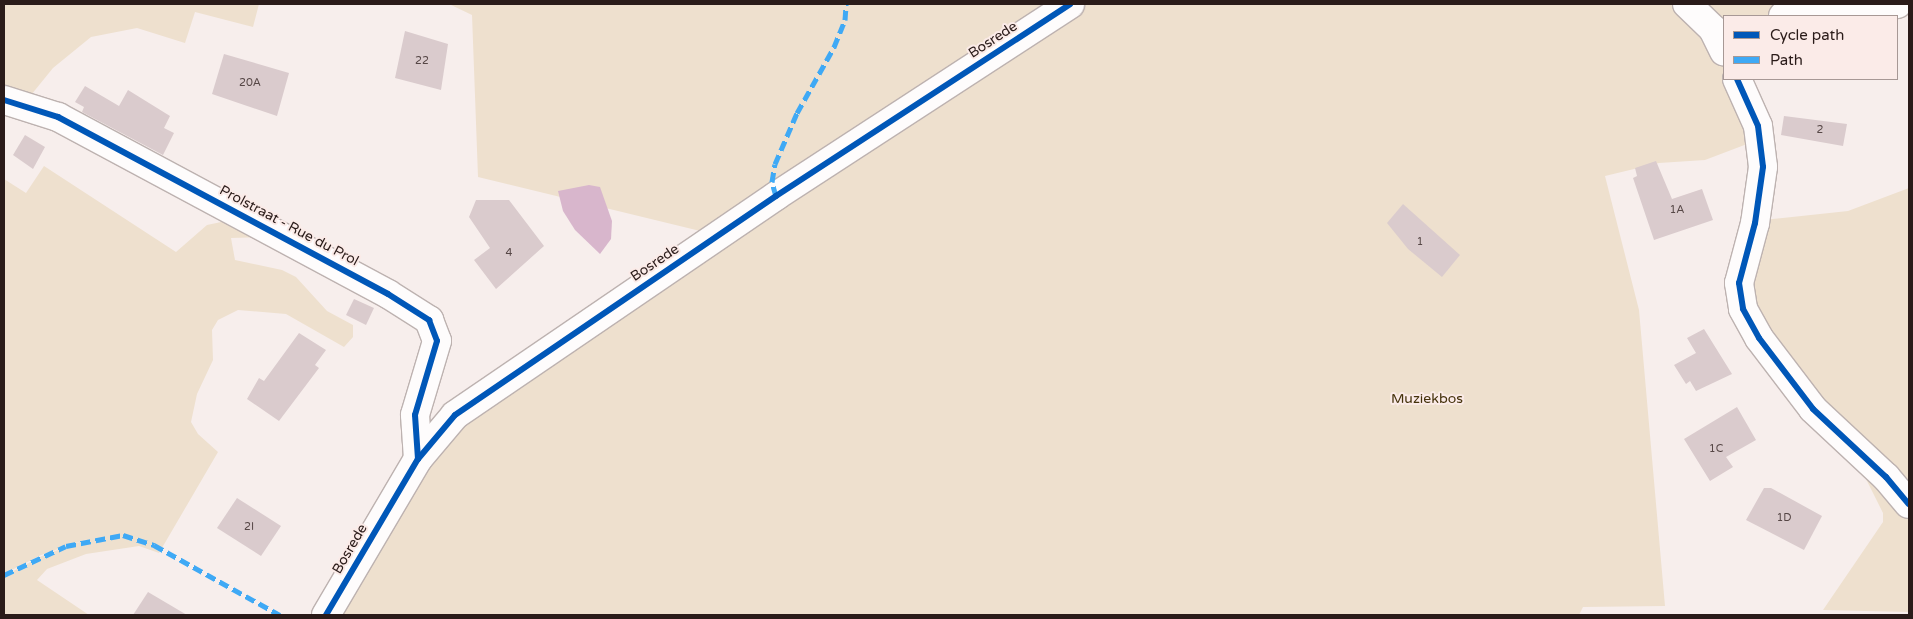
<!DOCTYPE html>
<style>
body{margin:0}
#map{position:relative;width:1913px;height:619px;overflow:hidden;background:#f7eeec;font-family:"Varela Round",sans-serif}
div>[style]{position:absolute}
.green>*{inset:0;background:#eee0ce}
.water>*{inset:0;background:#d8b6cc}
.building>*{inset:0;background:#dacbcd}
.roads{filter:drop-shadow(1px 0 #bdb2b0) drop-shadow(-1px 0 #bdb2b0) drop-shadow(0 1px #bdb2b0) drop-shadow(0 -1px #bdb2b0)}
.minor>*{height:28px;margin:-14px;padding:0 14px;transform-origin:14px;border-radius:14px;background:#fefcfc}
.quiet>*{height:5px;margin-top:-2.5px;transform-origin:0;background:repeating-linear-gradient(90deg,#3fa9f5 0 10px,transparent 0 15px)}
.cycleway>*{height:6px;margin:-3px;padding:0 3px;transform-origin:3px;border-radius:3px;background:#0057b8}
span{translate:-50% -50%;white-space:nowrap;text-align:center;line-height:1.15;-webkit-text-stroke:4px #fbebe8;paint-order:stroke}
.number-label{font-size:11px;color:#564746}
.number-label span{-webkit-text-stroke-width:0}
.street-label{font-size:14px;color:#2a1b19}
.park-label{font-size:14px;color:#44320b}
.frame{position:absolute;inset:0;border:5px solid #2a1b19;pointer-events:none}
.legend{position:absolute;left:1723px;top:15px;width:175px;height:65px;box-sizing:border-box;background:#fbebe8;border:1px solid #a79895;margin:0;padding:6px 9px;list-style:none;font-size:15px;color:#2a1b19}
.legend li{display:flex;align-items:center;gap:10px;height:25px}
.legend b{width:25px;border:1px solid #a79895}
</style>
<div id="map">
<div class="green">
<i style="clip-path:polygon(4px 4px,259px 4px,253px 27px,195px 12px,185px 43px,137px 28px,91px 37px,53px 68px,27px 100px,4px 94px)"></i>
<i style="clip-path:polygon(449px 4px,1676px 4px,1706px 32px,1724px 66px,1724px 79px,1755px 141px,1705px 160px,1659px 163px,1605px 176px,1639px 310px,1665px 606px,1583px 607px,1579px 615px,336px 615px,444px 439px,729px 238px,478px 177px,472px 15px)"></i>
<i style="clip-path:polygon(1696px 4px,1839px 4px,1761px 16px,1724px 16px,1724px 21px,1717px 22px)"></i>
<i style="clip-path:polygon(44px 166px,176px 252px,207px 225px,240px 218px,262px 237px,231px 238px,235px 260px,282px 270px,296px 277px,327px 311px,353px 325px,353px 337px,344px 347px,286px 314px,238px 310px,218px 320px,212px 330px,213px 360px,197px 394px,191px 422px,198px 434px,218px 452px,159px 553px,139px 546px,86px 554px,47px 569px,37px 580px,89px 615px,4px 615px,4px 576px,42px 556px,90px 538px,41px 555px,4px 574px,4px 179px,26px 193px)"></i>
<i style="clip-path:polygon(1909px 188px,1909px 493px,1856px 444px,1752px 315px,1749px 274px,1763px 220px,1848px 211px)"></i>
<i style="clip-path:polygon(1863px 473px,1909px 513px,1909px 612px,1823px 610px,1883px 522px,1883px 513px)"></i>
</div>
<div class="water">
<i style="clip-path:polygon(589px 185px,600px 187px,612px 221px,611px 239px,600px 254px,575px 230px,563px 211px,558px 191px)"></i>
</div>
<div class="building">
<i style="clip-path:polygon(405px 31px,448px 44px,441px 90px,395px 78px)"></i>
<i style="clip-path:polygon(224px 54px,289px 73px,277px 116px,212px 94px)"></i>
<i style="clip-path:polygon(85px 86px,119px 106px,128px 90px,170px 116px,164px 128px,174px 133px,163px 155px,82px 112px,84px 107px,75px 102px)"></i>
<i style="clip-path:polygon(1784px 116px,1847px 124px,1843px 146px,1781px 135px)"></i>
<i style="clip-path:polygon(25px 135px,45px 147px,33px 169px,13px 155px)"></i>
<i style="clip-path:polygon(1656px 161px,1672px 199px,1702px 189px,1713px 220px,1654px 240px,1633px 178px,1637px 176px,1635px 168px)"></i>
<i style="clip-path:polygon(476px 200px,509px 200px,544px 246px,496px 289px,474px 260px,490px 248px,469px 217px)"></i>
<i style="clip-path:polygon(1403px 204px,1460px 255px,1442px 277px,1408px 249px,1387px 223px)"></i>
<i style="clip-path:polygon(354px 299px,374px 308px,366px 325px,346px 315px)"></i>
<i style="clip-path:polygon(1704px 329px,1732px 374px,1696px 391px,1690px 381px,1686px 384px,1674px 365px,1696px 353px,1687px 338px)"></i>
<i style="clip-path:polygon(299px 333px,326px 350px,315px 365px,319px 368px,279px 421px,247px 399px,259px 378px,264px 381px)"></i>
<i style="clip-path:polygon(1737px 407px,1756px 440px,1726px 457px,1733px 467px,1710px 481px,1684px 439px)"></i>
<i style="clip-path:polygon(1764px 488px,1771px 488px,1822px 516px,1804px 550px,1746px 520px)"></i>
<i style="clip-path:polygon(237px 498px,281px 526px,261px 556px,217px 528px)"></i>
<i style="clip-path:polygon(148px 592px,187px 615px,133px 615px)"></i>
</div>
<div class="roads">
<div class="minor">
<i style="left:1687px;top:4px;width:36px;rotate:44deg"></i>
<i style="left:1713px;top:29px;width:25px;rotate:64deg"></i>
<i style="left:1783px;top:16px;width:115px;rotate:-6deg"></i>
<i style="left:1737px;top:79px;width:51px;rotate:65.9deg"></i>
<i style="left:1758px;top:126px;width:41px;rotate:83deg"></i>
<i style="left:1763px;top:167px;width:57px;rotate:98.1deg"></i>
<i style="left:1755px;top:223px;width:62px;rotate:104.9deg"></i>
<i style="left:1739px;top:283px;width:26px;rotate:81deg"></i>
<i style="left:1743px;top:309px;width:33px;rotate:61deg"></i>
<i style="left:1759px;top:338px;width:89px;rotate:52.7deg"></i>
<i style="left:1813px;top:409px;width:100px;rotate:43deg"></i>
<i style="left:1886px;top:477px;width:35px;rotate:50deg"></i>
<i style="left:4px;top:100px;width:57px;rotate:17.5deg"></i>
<i style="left:58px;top:117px;width:374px;rotate:28.2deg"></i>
<i style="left:388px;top:294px;width:49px;rotate:32.4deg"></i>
<i style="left:429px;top:320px;width:22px;rotate:69deg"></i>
<i style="left:437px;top:341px;width:77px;rotate:106.6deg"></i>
<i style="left:415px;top:415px;width:44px;rotate:86.1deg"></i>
<i style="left:326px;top:615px;width:181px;rotate:-59.5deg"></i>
<i style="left:418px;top:459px;width:57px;rotate:-49.9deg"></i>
<i style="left:455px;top:415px;width:389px;rotate:-34.3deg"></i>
<i style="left:776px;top:196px;width:351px;rotate:-33.1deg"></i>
</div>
</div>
<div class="quiet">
<i style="left:776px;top:196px;width:15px;rotate:-106deg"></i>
<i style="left:772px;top:182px;width:18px;rotate:-81deg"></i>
<i style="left:775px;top:164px;width:56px;rotate:-66.7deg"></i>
<i style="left:797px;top:113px;width:76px;rotate:-60.7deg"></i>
<i style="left:834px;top:47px;width:29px;rotate:-68deg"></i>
<i style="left:845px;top:20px;width:16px;rotate:-86deg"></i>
<i style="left:4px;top:575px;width:68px;rotate:-25.1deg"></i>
<i style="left:66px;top:546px;width:58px;rotate:-10.9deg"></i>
<i style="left:123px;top:535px;width:33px;rotate:18deg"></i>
<i style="left:154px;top:545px;width:144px;rotate:29.1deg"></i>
</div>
<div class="cycleway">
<i style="left:1737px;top:79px;width:51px;rotate:65.9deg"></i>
<i style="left:1758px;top:126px;width:41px;rotate:83deg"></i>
<i style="left:1763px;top:167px;width:57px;rotate:98.1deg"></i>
<i style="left:1755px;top:223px;width:62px;rotate:104.9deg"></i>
<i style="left:1739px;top:283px;width:26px;rotate:81deg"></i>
<i style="left:1743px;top:309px;width:33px;rotate:61deg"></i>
<i style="left:1759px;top:338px;width:89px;rotate:52.7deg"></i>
<i style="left:1813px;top:409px;width:100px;rotate:43deg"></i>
<i style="left:1886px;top:477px;width:35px;rotate:50deg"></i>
<i style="left:4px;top:100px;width:57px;rotate:17.5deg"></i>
<i style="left:58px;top:117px;width:374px;rotate:28.2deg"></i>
<i style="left:388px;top:294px;width:49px;rotate:32.4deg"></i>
<i style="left:429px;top:320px;width:22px;rotate:69deg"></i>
<i style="left:437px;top:341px;width:77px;rotate:106.6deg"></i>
<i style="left:415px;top:415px;width:44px;rotate:86.1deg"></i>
<i style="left:326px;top:615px;width:181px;rotate:-59.5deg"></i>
<i style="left:418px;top:459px;width:57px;rotate:-49.9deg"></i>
<i style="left:455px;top:415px;width:389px;rotate:-34.3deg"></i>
<i style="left:776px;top:196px;width:351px;rotate:-33.1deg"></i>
</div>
<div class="number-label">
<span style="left:422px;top:61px">22</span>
<span style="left:250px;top:83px">20A</span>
<span style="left:1820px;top:130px">2</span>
<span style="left:1677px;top:210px">1A</span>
<span style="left:1420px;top:242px">1</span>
<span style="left:509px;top:253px">4</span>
<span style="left:1716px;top:449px">1C</span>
<span style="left:1784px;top:518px">1D</span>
<span style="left:249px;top:527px">2I</span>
</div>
<div class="street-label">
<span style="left:993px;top:40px;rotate:-33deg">Bosrede</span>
<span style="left:289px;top:226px;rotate:28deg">Prolstraat - Rue du Prol</span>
<span style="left:655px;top:263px;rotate:-34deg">Bosrede</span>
<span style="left:350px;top:549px;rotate:-60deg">Bosrede</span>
</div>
<div class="park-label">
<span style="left:1427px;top:399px">Muziekbos</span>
</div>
<div class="frame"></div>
<ul class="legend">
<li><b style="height:6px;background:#0057b8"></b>Cycle path</li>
<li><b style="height:6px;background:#3fa9f5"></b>Path</li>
</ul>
</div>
